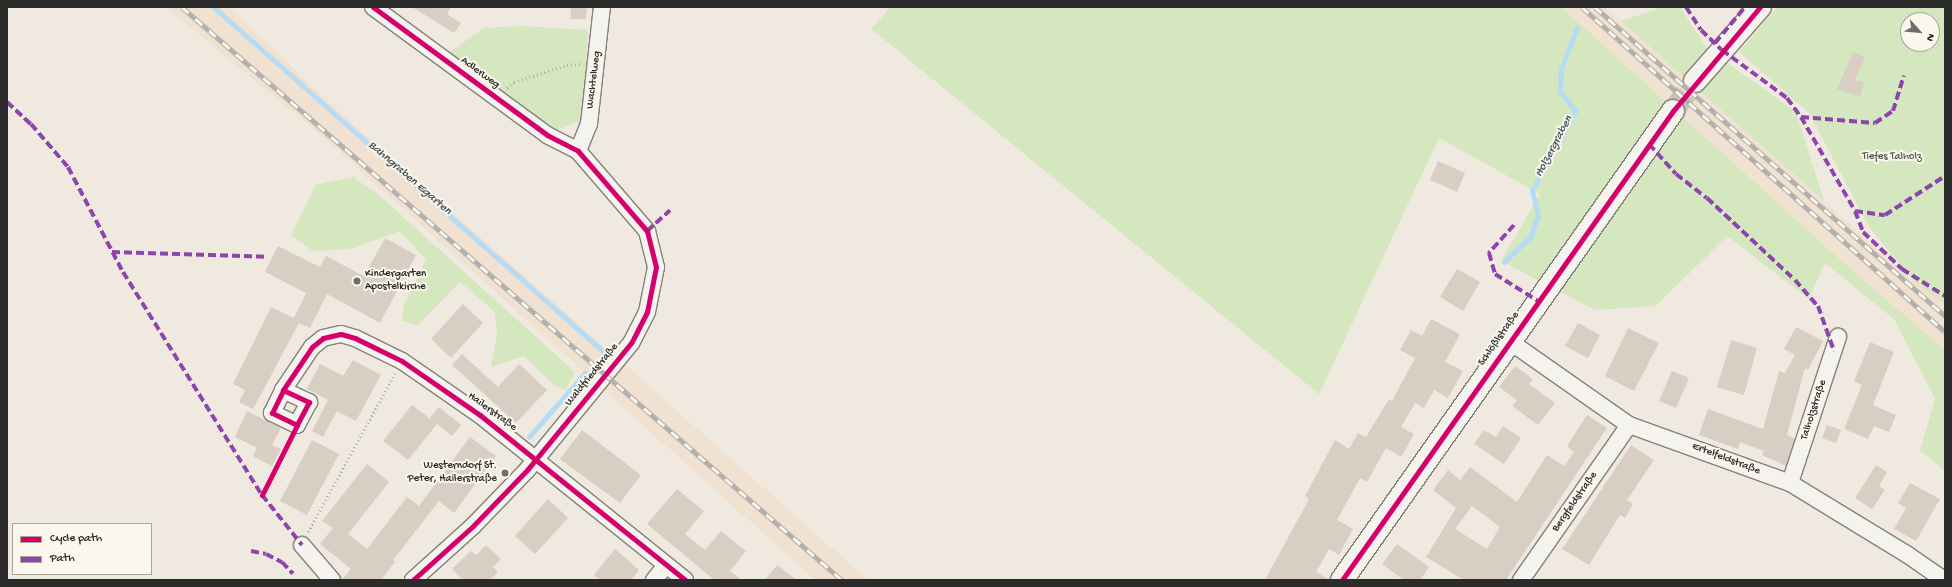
<!DOCTYPE html>
<meta charset="utf-8">
<style>
body{margin:0}
#map{position:relative;width:1952px;height:587px;overflow:hidden;background:#f0e9e0;font-family:"Gochi Hand",sans-serif}
div>[style]{position:absolute}
.built>*{inset:0;background:#f0e1d1}
.green>*{inset:0;background:#d4e7be}
.stream>*{height:4.5px;margin:-2.25px;padding:0 2.25px;transform-origin:2.25px;border-radius:2.25px;background:#b5dcf4}
.building>*{inset:0;background:#d9cec3}
.secondary-tunnel>*{height:22px;margin-top:-11px;transform-origin:0;background:repeating-linear-gradient(90deg,#c9c3bc 0 22px,transparent 0 33px)}
.path>*{height:2.5px;margin-top:-1.25px;transform-origin:0;background:repeating-linear-gradient(90deg,#b0aeab 0 1px,transparent 0 4px)}
.roads{filter:drop-shadow(1px 0 #84807c) drop-shadow(-1px 0 #84807c) drop-shadow(0 1px #84807c) drop-shadow(0 -1px #84807c)}
.street>*{height:16px;margin:-8px;padding:0 8px;transform-origin:8px;border-radius:8px;background:#f5f3ee}
.secondary>*{height:22px;margin:-11px;padding:0 11px;transform-origin:11px;border-radius:11px;background:#f5f3ee}
.rail>*{height:4.5px;margin-top:-2.25px;transform-origin:0;background:repeating-linear-gradient(90deg,#fbf7ec 0 9px,#b0aeab 0 18px);box-sizing:border-box;border-block:1px solid #b0aeab}
.quiet>*{height:4px;margin-top:-2px;transform-origin:0;background:repeating-linear-gradient(90deg,#8e44ad 0 8px,transparent 0 12px)}
.cycleway>*{height:5px;margin:-2.5px;padding:0 2.5px;transform-origin:2.5px;border-radius:2.5px;background:#d6006c}
.dots>*{width:11px;height:11px;translate:-50% -50%;box-sizing:border-box;border:2px solid #fbf7ec;border-radius:50%}
span{translate:-50% -50%;white-space:nowrap;text-align:center;line-height:1.15;-webkit-text-stroke:4px #fbf7ec;paint-order:stroke}
.street-label{font-size:11px;color:#2b2b2b}
.park-label{font-size:11px;color:#505a49}
.poi-label{font-size:11px;color:#2b2b2b}
.left{translate:0 -50%;text-align:left}
.right{translate:-100% -50%;text-align:right}
.water-label{font-size:12px;color:#47565f;font-style:italic}
.frame{position:absolute;inset:0;border:8px solid #2b2b2b;pointer-events:none}
.legend{position:absolute;left:12px;top:523px;width:140px;height:52px;box-sizing:border-box;background:#fbf7ec;border:1px solid #a8a59f;margin:0;padding:5px 7px;list-style:none;font-size:12px;color:#2b2b2b}
.legend li{display:flex;align-items:center;gap:8px;height:20px}
.legend b{width:20px;border:1px solid #a8a59f}
.north{position:absolute;left:1900px;top:12px;width:40px;height:40px;box-sizing:border-box;background:#fbf7ec;border:1px solid #a8a59f;border-radius:50%;rotate:117deg;font-size:11px;font-weight:700;line-height:16px;text-align:center;color:#2b2b2b}
.north::after{content:'';display:block;margin:auto;width:14px;height:18px;background:#706e6a;clip-path:polygon(50% 0,100% 100%,50% 72%,0 100%)}
</style>
<div id="map">
<div class="built">
<i style="clip-path:polygon(166px 7px,229px 7px,349px 121px,868px 580px,815px 580px,331px 144px)"></i>
<i style="clip-path:polygon(1561px 7px,1605px 7px,1916px 283px,1945px 304px,1945px 350px,1854px 272px)"></i>
</div>
<div class="green">
<i style="clip-path:polygon(891px 7px,1561px 7px,1854px 272px,1945px 350px,1945px 471px,1920px 451px,1935px 399px,1894px 319px,1825px 263px,1809px 299px,1727px 236px,1656px 306px,1595px 310px,1501px 261px,1540px 194px,1439px 138px,1319px 394px,871px 29px)"></i>
<i style="clip-path:polygon(1663px 7px,1680px 7px,1707px 48px,1796px 112px,1824px 201px,1621px 21px)"></i>
<i style="clip-path:polygon(evenodd,1777px 7px,1945px 7px,1945px 304px,1916px 283px,1869px 227px,1809px 113px,1739px 52px,1777px 7px,1908px 20px,1932px 20px,1932px 44px,1908px 44px,1908px 20px)"></i>
<i style="clip-path:polygon(521px 26px,588px 30px,583px 120px,554px 131px,447px 54px,484px 28px)"></i>
<i style="clip-path:polygon(353px 177px,379px 195px,575px 372px,566px 390px,556px 387px,524px 356px,491px 367px,497px 334px,495px 312px,460px 282px,418px 325px,402px 321px,404px 305px,426px 260px,400px 231px,351px 249px,313px 251px,291px 235px,316px 185px)"></i>
</div>
<div class="stream">
<i style="left:214px;top:7px;width:519px;rotate:41.49deg"></i>
<i style="left:1504px;top:262px;width:37px;rotate:-44deg"></i>
<i style="left:1531px;top:236px;width:22px;rotate:-72deg"></i>
<i style="left:1538px;top:215px;width:25px;rotate:-104deg"></i>
<i style="left:1532px;top:191px;width:91px;rotate:-61.7deg"></i>
<i style="left:1575px;top:111px;width:24px;rotate:-128deg"></i>
<i style="left:1560px;top:92px;width:23px;rotate:-88deg"></i>
<i style="left:1561px;top:69px;width:45px;rotate:-69.1deg"></i>
<i style="left:529px;top:437px;width:85px;rotate:-48.8deg"></i>
</div>
<div class="building">
<i style="clip-path:polygon(412px 7px,451px 7px,447px 14px,461px 23px,454px 33px)"></i>
<i style="clip-path:polygon(571px 7px,587px 7px,586px 19px,570px 19px)"></i>
<i style="clip-path:polygon(1853px 52px,1865px 57px,1855px 80px,1864px 82px,1860px 97px,1837px 89px)"></i>
<i style="clip-path:polygon(1438px 161px,1465px 173px,1457px 192px,1430px 180px)"></i>
<i style="clip-path:polygon(385px 238px,416px 255px,380px 323px,327px 294px,310px 328px,299px 323px,253px 409px,239px 402px,245px 390px,233px 384px,271px 307px,294px 318px,306px 293px,265px 272px,278px 246px,320px 267px,326px 256px,364px 276px)"></i>
<i style="clip-path:polygon(1457px 269px,1480px 282px,1463px 311px,1440px 297px)"></i>
<i style="clip-path:polygon(463px 304px,483px 323px,451px 358px,431px 339px)"></i>
<i style="clip-path:polygon(1431px 319px,1460px 334px,1445px 362px,1463px 371px,1448px 398px,1434px 390px,1424px 408px,1415px 403px,1401px 427px,1414px 434px,1401px 457px,1386px 448px,1367px 482px,1360px 478px,1337px 520px,1353px 529px,1339px 555px,1329px 549px,1316px 572px,1330px 580px,1265px 580px,1309px 499px,1305px 496px,1335px 440px,1349px 449px,1358px 433px,1366px 437px,1389px 399px,1392px 401px,1415px 358px,1400px 350px,1411px 330px,1422px 336px)"></i>
<i style="clip-path:polygon(1578px 323px,1600px 335px,1588px 358px,1565px 346px)"></i>
<i style="clip-path:polygon(1796px 327px,1823px 341px,1808px 370px,1805px 368px,1787px 435px,1795px 439px,1786px 466px,1762px 455px,1764px 451px,1740px 442px,1738px 449px,1699px 435px,1708px 409px,1763px 429px,1779px 371px,1785px 373px,1795px 355px,1784px 349px)"></i>
<i style="clip-path:polygon(1628px 328px,1659px 343px,1634px 391px,1605px 376px)"></i>
<i style="clip-path:polygon(1731px 340px,1757px 348px,1744px 395px,1717px 387px)"></i>
<i style="clip-path:polygon(1870px 342px,1894px 352px,1873px 405px,1896px 415px,1889px 432px,1874px 426px,1868px 439px,1844px 429px,1862px 385px,1854px 381px)"></i>
<i style="clip-path:polygon(462px 354px,498px 387px,519px 364px,547px 390px,516px 423px,452px 365px)"></i>
<i style="clip-path:polygon(353px 360px,381px 375px,356px 421px,337px 411px,323px 437px,312px 431px,328px 400px,307px 389px,320px 364px,343px 376px)"></i>
<i style="clip-path:polygon(1515px 366px,1533px 379px,1529px 384px,1555px 403px,1538px 425px,1512px 406px,1517px 400px,1499px 387px)"></i>
<i style="clip-path:polygon(1672px 371px,1689px 378px,1676px 408px,1659px 401px)"></i>
<i style="clip-path:polygon(412px 405px,437px 424px,408px 460px,383px 441px)"></i>
<i style="clip-path:polygon(439px 407px,461px 425px,452px 436px,430px 418px)"></i>
<i style="clip-path:polygon(247px 411px,281px 428px,272px 445px,281px 449px,272px 466px,253px 456px,257px 448px,235px 437px)"></i>
<i style="clip-path:polygon(evenodd,1587px 415px,1607px 428px,1506px 580px,1464px 580px,1426px 557px,1456px 508px,1433px 490px,1448px 470px,1460px 480px,1470px 467px,1517px 502px,1547px 455px,1564px 466px,1574px 452px,1567px 446px,1587px 415px,1472px 506px,1500px 527px,1487px 549px,1455px 529px,1472px 506px)"></i>
<i style="clip-path:polygon(1827px 425px,1841px 430px,1836px 443px,1822px 438px)"></i>
<i style="clip-path:polygon(1503px 426px,1521px 438px,1504px 464px,1474px 444px,1484px 430px,1496px 437px)"></i>
<i style="clip-path:polygon(582px 430px,641px 475px,620px 503px,560px 459px)"></i>
<i style="clip-path:polygon(470px 437px,496px 456px,454px 513px,439px 501px,393px 560px,395px 562px,381px 580px,342px 580px,351px 569px,320px 544px,333px 528px,322px 521px,367px 464px,389px 482px,348px 534px,367px 549px,407px 497px,419px 506px)"></i>
<i style="clip-path:polygon(312px 440px,339px 454px,307px 515px,280px 501px)"></i>
<i style="clip-path:polygon(1631px 445px,1654px 460px,1627px 500px,1633px 504px,1625px 518px,1620px 515px,1589px 565px,1562px 549px)"></i>
<i style="clip-path:polygon(1876px 465px,1887px 472px,1879px 486px,1885px 490px,1872px 509px,1855px 498px)"></i>
<i style="clip-path:polygon(1910px 483px,1940px 499px,1916px 541px,1894px 529px,1906px 508px,1898px 503px)"></i>
<i style="clip-path:polygon(677px 489px,704px 511px,685px 534px,705px 550px,721px 531px,746px 551px,730px 571px,742px 580px,714px 580px,647px 524px)"></i>
<i style="clip-path:polygon(548px 499px,568px 518px,535px 554px,515px 536px)"></i>
<i style="clip-path:polygon(1397px 544px,1429px 567px,1420px 580px,1404px 580px,1382px 564px)"></i>
<i style="clip-path:polygon(486px 545px,501px 559px,493px 567px,498px 572px,490px 580px,463px 580px,452px 569px,471px 551px,476px 555px)"></i>
<i style="clip-path:polygon(615px 549px,639px 570px,631px 580px,600px 580px,594px 575px)"></i>
<i style="clip-path:polygon(777px 565px,797px 580px,765px 580px)"></i>
</div>
<div class="secondary-tunnel">
<i style="left:1673px;top:111px;width:37px;rotate:-54deg"></i>
</div>
<div class="path">
<i style="left:507px;top:88px;width:9px;rotate:-41deg"></i>
<i style="left:514px;top:82px;width:56px;rotate:-17.8deg"></i>
<i style="left:567px;top:65px;width:14px;rotate:-4deg"></i>
<i style="left:308px;top:532px;width:181px;rotate:-61.3deg"></i>
</div>
<div class="roads">
<div class="street">
<i style="left:373px;top:7px;width:216px;rotate:36.3deg"></i>
<i style="left:547px;top:135px;width:35px;rotate:27deg"></i>
<i style="left:578px;top:151px;width:106px;rotate:49.2deg"></i>
<i style="left:647px;top:231px;width:37px;rotate:76deg"></i>
<i style="left:656px;top:267px;width:46px;rotate:101.3deg"></i>
<i style="left:647px;top:312px;width:35px;rotate:117deg"></i>
<i style="left:631px;top:343px;width:163px;rotate:129.3deg"></i>
<i style="left:528px;top:469px;width:79px;rotate:134deg"></i>
<i style="left:473px;top:526px;width:81px;rotate:138deg"></i>
<i style="left:578px;top:151px;width:29px;rotate:-68deg"></i>
<i style="left:589px;top:124px;width:118px;rotate:-83.7deg"></i>
<i style="left:1509px;top:341px;width:146px;rotate:35deg"></i>
<i style="left:1629px;top:425px;width:171px;rotate:19.8deg"></i>
<i style="left:1790px;top:483px;width:138px;rotate:31.4deg"></i>
<i style="left:1908px;top:555px;width:44px;rotate:34.8deg"></i>
<i style="left:283px;top:390px;width:29px;rotate:25deg"></i>
<i style="left:309px;top:402px;width:26px;rotate:118deg"></i>
<i style="left:297px;top:425px;width:28px;rotate:-154deg"></i>
<i style="left:272px;top:413px;width:25px;rotate:-64deg"></i>
<i style="left:283px;top:390px;width:52px;rotate:-56deg"></i>
<i style="left:312px;top:347px;width:14px;rotate:-39deg"></i>
<i style="left:323px;top:338px;width:18px;rotate:-13deg"></i>
<i style="left:341px;top:334px;width:15px;rotate:16deg"></i>
<i style="left:355px;top:338px;width:52px;rotate:26.1deg"></i>
<i style="left:402px;top:361px;width:95px;rotate:34.7deg"></i>
<i style="left:480px;top:415px;width:263px;rotate:38.8deg"></i>
<i style="left:1790px;top:483px;width:154px;rotate:-71.8deg"></i>
<i style="left:302px;top:545px;width:46px;rotate:49.4deg"></i>
<i style="left:654px;top:580px;width:19px;rotate:-51deg"></i>
<i style="left:1521px;top:580px;width:189px;rotate:-55.1deg"></i>
</div>
<div class="secondary">
<i style="left:1695px;top:81px;width:98px;rotate:-48.7deg"></i>
<i style="left:1342px;top:580px;width:574px;rotate:-54.79deg"></i>
</div>
</div>
<div class="rail">
<i style="left:182px;top:7px;width:874px;rotate:40.96deg"></i>
<i style="left:1582px;top:7px;width:487px;rotate:41.8deg"></i>
<i style="left:1595px;top:7px;width:467px;rotate:41.4deg"></i>
</div>
<div class="quiet">
<i style="left:1686px;top:7px;width:27px;rotate:57deg"></i>
<i style="left:1701px;top:30px;width:29px;rotate:44deg"></i>
<i style="left:1722px;top:50px;width:81px;rotate:36.4deg"></i>
<i style="left:1787px;top:98px;width:24px;rotate:54deg"></i>
<i style="left:1801px;top:117px;width:108px;rotate:60.1deg"></i>
<i style="left:1855px;top:211px;width:30px;rotate:8deg"></i>
<i style="left:1885px;top:215px;width:72px;rotate:-33deg"></i>
<i style="left:1715px;top:43px;width:47px;rotate:-50.2deg"></i>
<i style="left:7px;top:102px;width:33px;rotate:43deg"></i>
<i style="left:31px;top:124px;width:57px;rotate:49.3deg"></i>
<i style="left:68px;top:167px;width:119px;rotate:62.4deg"></i>
<i style="left:123px;top:272px;width:263px;rotate:58.1deg"></i>
<i style="left:262px;top:495px;width:64px;rotate:51.3deg"></i>
<i style="left:1801px;top:117px;width:74px;rotate:4.6deg"></i>
<i style="left:1875px;top:123px;width:22px;rotate:-34deg"></i>
<i style="left:1893px;top:111px;width:37px;rotate:-73deg"></i>
<i style="left:1649px;top:144px;width:40px;rotate:48deg"></i>
<i style="left:1676px;top:174px;width:39px;rotate:38deg"></i>
<i style="left:1707px;top:198px;width:120px;rotate:43deg"></i>
<i style="left:1795px;top:280px;width:35px;rotate:49deg"></i>
<i style="left:1818px;top:306px;width:48px;rotate:70.4deg"></i>
<i style="left:1855px;top:211px;width:22px;rotate:69deg"></i>
<i style="left:1863px;top:232px;width:54px;rotate:43.5deg"></i>
<i style="left:1902px;top:269px;width:51px;rotate:32.1deg"></i>
<i style="left:1514px;top:225px;width:38px;rotate:132deg"></i>
<i style="left:1489px;top:253px;width:22px;rotate:74deg"></i>
<i style="left:1495px;top:274px;width:51px;rotate:32.1deg"></i>
<i style="left:647px;top:231px;width:31px;rotate:-42deg"></i>
<i style="left:112px;top:252px;width:155px;rotate:1.8deg"></i>
<i style="left:251px;top:551px;width:15px;rotate:11deg"></i>
<i style="left:266px;top:554px;width:18px;rotate:27deg"></i>
<i style="left:282px;top:562px;width:16px;rotate:47deg"></i>
</div>
<div class="cycleway">
<i style="left:373px;top:7px;width:216px;rotate:36.3deg"></i>
<i style="left:547px;top:135px;width:35px;rotate:27deg"></i>
<i style="left:578px;top:151px;width:106px;rotate:49.2deg"></i>
<i style="left:647px;top:231px;width:37px;rotate:76deg"></i>
<i style="left:656px;top:267px;width:46px;rotate:101.3deg"></i>
<i style="left:647px;top:312px;width:35px;rotate:117deg"></i>
<i style="left:631px;top:343px;width:163px;rotate:129.3deg"></i>
<i style="left:528px;top:469px;width:79px;rotate:134deg"></i>
<i style="left:473px;top:526px;width:81px;rotate:138deg"></i>
<i style="left:283px;top:390px;width:29px;rotate:25deg"></i>
<i style="left:309px;top:402px;width:26px;rotate:118deg"></i>
<i style="left:297px;top:425px;width:28px;rotate:-154deg"></i>
<i style="left:272px;top:413px;width:25px;rotate:-64deg"></i>
<i style="left:283px;top:390px;width:52px;rotate:-56deg"></i>
<i style="left:312px;top:347px;width:14px;rotate:-39deg"></i>
<i style="left:323px;top:338px;width:18px;rotate:-13deg"></i>
<i style="left:341px;top:334px;width:15px;rotate:16deg"></i>
<i style="left:355px;top:338px;width:52px;rotate:26.1deg"></i>
<i style="left:402px;top:361px;width:95px;rotate:34.7deg"></i>
<i style="left:480px;top:415px;width:263px;rotate:38.8deg"></i>
<i style="left:262px;top:495px;width:78px;rotate:-63.4deg"></i>
<i style="left:1342px;top:580px;width:574px;rotate:-54.79deg"></i>
<i style="left:1673px;top:111px;width:136px;rotate:-50.1deg"></i>
</div>
<div class="dots">
<i style="left:357px;top:281px;background:#706e6a"></i>
<i style="left:505px;top:473px;background:#706e6a"></i>
</div>
<div class="street-label">
<span style="left:480px;top:73px;rotate:36deg">Adlerweg</span>
<span style="left:594px;top:80px;rotate:-83deg">Wachtelweg</span>
<span style="left:1499px;top:339px;rotate:-55deg">Schlößlstraße</span>
<span style="left:592px;top:375px;rotate:-51deg">Waldfriedstraße</span>
<span style="left:1814px;top:410px;rotate:-72deg">Talholzstraße</span>
<span style="left:492px;top:412px;rotate:36deg">Hailerstraße</span>
<span style="left:1726px;top:459px;rotate:21deg">Ertelfeldstraße</span>
<span style="left:1575px;top:502px;rotate:-55deg">Bergfeldstraße</span>
</div>
<div class="park-label">
<span style="left:1892px;top:157px">Tiefes Talholz</span>
</div>
<div class="poi-label">
<span class="left" style="left:365px;top:281px">Kindergarten<br>Apostelkirche</span>
<span class="right" style="left:497px;top:473px">Westerndorf St.<br>Peter, Hailerstraße</span>
</div>
<div class="water-label">
<span style="left:1555px;top:147px;rotate:-62deg">Holzergraben</span>
<span style="left:409px;top:179px;rotate:41deg">Bahngraben Egarten</span>
</div>
<div class="frame"></div>
<ul class="legend">
<li><b style="height:5px;background:#d6006c"></b>Cycle path</li>
<li><b style="height:5px;background:#8e44ad"></b>Path</li>
</ul>
<div class="north">N</div>
</div>
